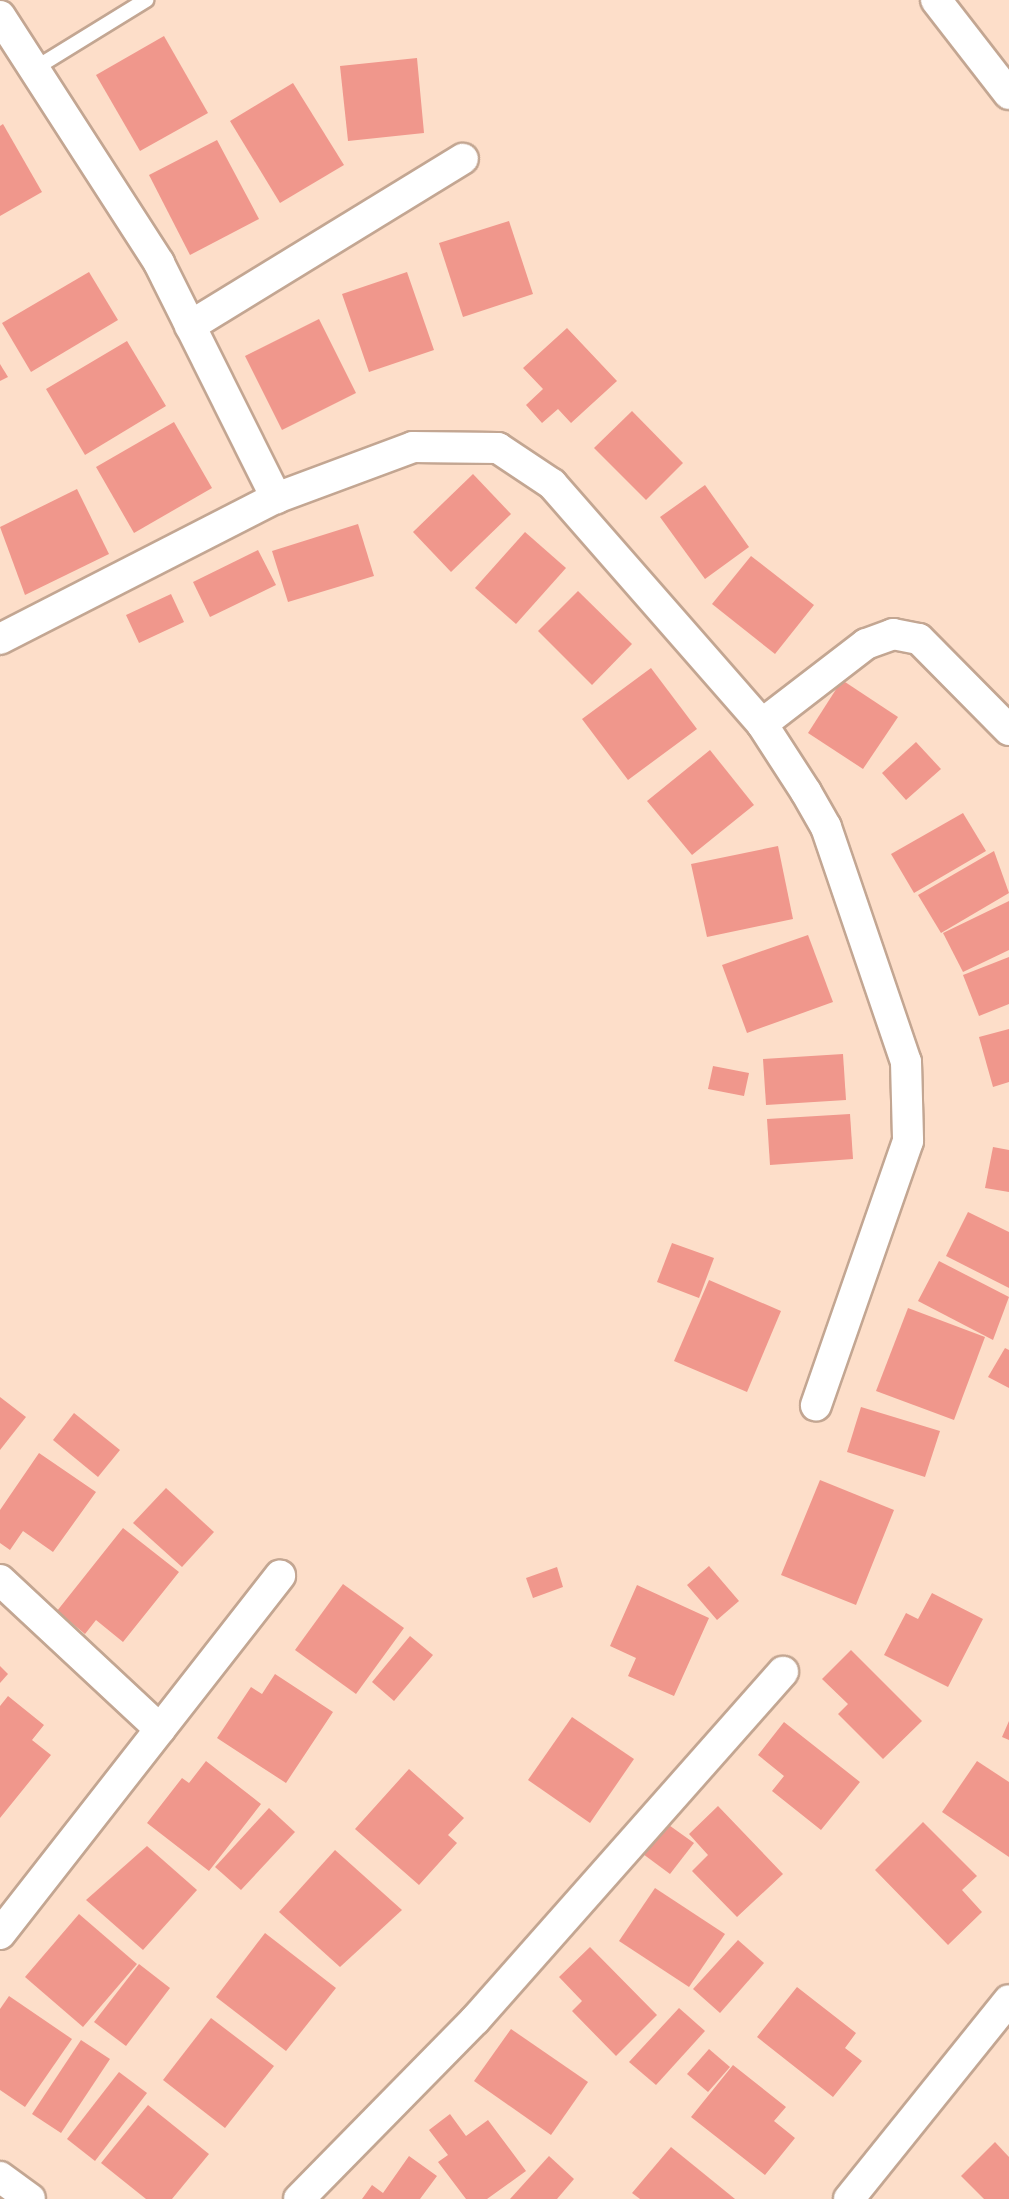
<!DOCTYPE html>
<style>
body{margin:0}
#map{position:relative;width:1009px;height:2199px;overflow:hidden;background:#fddec9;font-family:"Crimson Pro",serif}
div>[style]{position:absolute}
.building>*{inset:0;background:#f0978c}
.roads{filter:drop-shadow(2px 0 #c3a692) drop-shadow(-2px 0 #c3a692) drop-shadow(0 2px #c3a692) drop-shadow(0 -2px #c3a692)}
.lane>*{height:14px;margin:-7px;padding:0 7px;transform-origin:7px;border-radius:7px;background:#fff}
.street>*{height:30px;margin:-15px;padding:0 15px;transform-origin:15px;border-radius:15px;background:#fff}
span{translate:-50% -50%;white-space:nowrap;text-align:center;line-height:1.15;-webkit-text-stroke:6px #fff;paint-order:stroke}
</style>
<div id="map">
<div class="building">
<i style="clip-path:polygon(164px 36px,208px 113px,140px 151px,96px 75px)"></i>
<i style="clip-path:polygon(417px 58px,424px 133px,348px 141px,340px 66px)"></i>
<i style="clip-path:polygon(293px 83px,344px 165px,280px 203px,230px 121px)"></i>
<i style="clip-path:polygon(3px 124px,42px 192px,0 216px,0 126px)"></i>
<i style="clip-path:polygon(217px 140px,259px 219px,190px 255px,149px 175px)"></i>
<i style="clip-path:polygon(509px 221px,533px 294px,463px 317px,439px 243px)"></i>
<i style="clip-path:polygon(89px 272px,118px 320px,31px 372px,2px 323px)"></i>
<i style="clip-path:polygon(407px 272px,434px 350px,369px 372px,342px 294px)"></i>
<i style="clip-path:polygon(319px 319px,356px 393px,282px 430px,245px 356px)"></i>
<i style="clip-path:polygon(567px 328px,617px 381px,571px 423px,558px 409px,542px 423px,526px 405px,543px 389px,523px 368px)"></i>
<i style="clip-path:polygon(127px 341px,166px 406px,85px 455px,46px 389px)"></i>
<i style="clip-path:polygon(0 364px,8px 377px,0 381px)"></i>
<i style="clip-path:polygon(632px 411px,683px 463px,646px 500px,594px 448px)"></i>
<i style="clip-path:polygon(174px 422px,212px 488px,134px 533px,96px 467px)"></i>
<i style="clip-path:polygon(473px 474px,511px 514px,451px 572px,413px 532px)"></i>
<i style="clip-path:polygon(705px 485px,749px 547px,705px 579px,660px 517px)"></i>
<i style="clip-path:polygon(77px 489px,109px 554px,25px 595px,0 527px)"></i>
<i style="clip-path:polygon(358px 524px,374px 576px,288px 602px,272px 551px)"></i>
<i style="clip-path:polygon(525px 532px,566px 568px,516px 624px,475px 588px)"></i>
<i style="clip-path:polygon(258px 550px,276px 585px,210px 617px,193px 582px)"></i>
<i style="clip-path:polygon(751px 556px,814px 605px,775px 654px,712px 604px)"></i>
<i style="clip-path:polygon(578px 591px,632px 644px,592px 685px,538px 631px)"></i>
<i style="clip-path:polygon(171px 594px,184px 622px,139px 643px,126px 615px)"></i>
<i style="clip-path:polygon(651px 668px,697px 729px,628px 780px,582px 719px)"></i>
<i style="clip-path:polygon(842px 680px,898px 717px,863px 769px,808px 733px)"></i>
<i style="clip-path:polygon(916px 742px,941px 769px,906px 800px,882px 773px)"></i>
<i style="clip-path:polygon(710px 750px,754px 805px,692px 855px,647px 801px)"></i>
<i style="clip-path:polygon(963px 813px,986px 851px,914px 893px,891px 854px)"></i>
<i style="clip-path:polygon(778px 846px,793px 919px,707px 937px,691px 864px)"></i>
<i style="clip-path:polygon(994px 851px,1009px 893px,941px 933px,918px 895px)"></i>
<i style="clip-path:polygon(1009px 901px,1009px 950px,963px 972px,943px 933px)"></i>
<i style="clip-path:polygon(808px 935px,833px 1002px,747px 1033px,722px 965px)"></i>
<i style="clip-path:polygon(1009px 957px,1009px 1004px,979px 1016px,963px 975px)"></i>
<i style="clip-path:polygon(1009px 1029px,1009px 1082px,993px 1087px,979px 1037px)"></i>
<i style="clip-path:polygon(843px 1054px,846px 1100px,766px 1105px,763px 1059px)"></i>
<i style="clip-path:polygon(713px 1066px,749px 1073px,744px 1096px,708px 1089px)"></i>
<i style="clip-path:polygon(850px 1114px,853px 1159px,770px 1165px,767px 1119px)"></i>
<i style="clip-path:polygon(993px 1147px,1009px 1150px,1009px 1192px,985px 1188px)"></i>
<i style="clip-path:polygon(968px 1212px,1009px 1232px,1009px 1288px,946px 1256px)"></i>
<i style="clip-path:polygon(672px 1243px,714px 1258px,699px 1298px,657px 1282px)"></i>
<i style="clip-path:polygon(939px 1261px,1009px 1297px,993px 1340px,918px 1301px)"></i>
<i style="clip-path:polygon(709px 1280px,781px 1311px,747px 1392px,674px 1361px)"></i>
<i style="clip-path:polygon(908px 1308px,985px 1337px,954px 1420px,876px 1391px)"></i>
<i style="clip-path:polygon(1005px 1348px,1009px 1350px,1009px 1388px,988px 1377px)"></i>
<i style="clip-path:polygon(0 1397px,26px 1417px,0 1450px)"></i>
<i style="clip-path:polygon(861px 1407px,940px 1431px,925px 1477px,847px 1452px)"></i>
<i style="clip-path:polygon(74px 1413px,120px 1450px,98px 1477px,53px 1440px)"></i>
<i style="clip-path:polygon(39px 1453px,96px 1492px,53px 1552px,23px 1531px,10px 1550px,0 1543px,0 1510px)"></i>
<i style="clip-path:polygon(820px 1480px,894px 1510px,856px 1605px,781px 1575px)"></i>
<i style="clip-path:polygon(166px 1488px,214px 1532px,182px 1567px,133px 1523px)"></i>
<i style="clip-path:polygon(123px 1528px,179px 1572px,123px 1642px,96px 1620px,85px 1634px,57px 1611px)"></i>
<i style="clip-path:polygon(709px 1566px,739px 1601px,717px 1620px,687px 1585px)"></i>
<i style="clip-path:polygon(557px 1567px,563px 1587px,533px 1598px,526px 1578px)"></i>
<i style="clip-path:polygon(343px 1584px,404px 1628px,356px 1694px,295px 1650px)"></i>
<i style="clip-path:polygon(637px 1585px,709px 1618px,674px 1696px,628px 1676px,636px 1658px,610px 1646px)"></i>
<i style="clip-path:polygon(932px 1593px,983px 1619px,948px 1687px,884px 1655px,906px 1613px,918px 1619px)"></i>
<i style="clip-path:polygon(410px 1636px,433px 1655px,394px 1701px,372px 1682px)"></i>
<i style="clip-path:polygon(851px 1650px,922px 1721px,883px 1759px,838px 1714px,848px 1704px,822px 1679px)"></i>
<i style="clip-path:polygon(0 1666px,8px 1674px,0 1683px)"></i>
<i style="clip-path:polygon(275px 1674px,333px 1712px,286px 1783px,217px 1738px,251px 1687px,262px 1694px)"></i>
<i style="clip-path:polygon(8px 1696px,44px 1725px,32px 1740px,51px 1755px,0 1818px,0 1706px)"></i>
<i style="clip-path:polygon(572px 1717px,634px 1759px,590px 1823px,528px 1780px)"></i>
<i style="clip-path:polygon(1009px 1721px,1009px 1740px,1002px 1737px)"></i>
<i style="clip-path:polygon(784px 1722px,860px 1782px,821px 1830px,772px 1791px,784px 1776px,758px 1755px)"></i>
<i style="clip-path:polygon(206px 1761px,261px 1804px,209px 1871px,147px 1823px,182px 1778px,189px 1783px)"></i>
<i style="clip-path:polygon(977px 1761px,1009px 1782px,1009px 1857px,942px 1812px)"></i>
<i style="clip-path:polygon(409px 1769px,464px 1818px,448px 1835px,457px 1843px,419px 1885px,355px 1829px)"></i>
<i style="clip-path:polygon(718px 1806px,783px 1874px,737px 1917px,692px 1871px,708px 1855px,689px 1834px)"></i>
<i style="clip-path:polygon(269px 1808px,295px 1832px,241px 1890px,215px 1867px)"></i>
<i style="clip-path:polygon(923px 1822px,977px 1876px,962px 1890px,982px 1912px,948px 1945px,875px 1870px)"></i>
<i style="clip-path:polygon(666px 1823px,694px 1843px,670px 1874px,643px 1854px)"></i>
<i style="clip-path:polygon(147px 1846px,197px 1890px,143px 1950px,86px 1900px)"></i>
<i style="clip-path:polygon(335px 1850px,402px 1910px,340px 1967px,279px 1912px)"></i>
<i style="clip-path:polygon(655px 1888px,725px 1934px,689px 1987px,619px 1941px)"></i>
<i style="clip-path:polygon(79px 1914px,137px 1964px,83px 2027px,25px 1977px)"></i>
<i style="clip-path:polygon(265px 1933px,336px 1988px,286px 2051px,216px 1997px)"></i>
<i style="clip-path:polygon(738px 1940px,764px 1963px,720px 2013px,693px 1989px)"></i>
<i style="clip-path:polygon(590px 1947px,657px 2015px,616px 2056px,572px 2011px,582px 2001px,559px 1977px)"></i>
<i style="clip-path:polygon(139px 1964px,170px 1988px,126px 2046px,94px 2022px)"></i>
<i style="clip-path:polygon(797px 1987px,856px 2033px,845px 2048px,862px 2061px,833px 2097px,757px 2037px)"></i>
<i style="clip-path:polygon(9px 1996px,72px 2039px,25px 2107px,0 2090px,0 2009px)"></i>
<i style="clip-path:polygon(679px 2008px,705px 2031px,656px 2085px,629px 2062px)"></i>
<i style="clip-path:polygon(211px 2018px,274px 2066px,225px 2128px,163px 2080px)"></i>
<i style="clip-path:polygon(511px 2029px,588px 2082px,551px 2135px,474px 2081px)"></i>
<i style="clip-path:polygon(81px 2040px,110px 2059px,61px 2133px,32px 2114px)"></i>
<i style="clip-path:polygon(709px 2049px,730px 2067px,708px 2092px,687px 2074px)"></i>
<i style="clip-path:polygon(733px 2065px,786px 2107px,774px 2121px,795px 2138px,765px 2175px,691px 2117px)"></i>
<i style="clip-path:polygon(119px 2072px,147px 2093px,95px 2161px,67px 2139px)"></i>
<i style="clip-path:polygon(148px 2105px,209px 2154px,172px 2199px,146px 2199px,101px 2163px)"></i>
<i style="clip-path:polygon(450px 2114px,466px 2136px,488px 2120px,526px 2171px,487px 2199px,466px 2199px,438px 2162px,448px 2155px,429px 2130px)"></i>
<i style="clip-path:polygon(995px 2142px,1009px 2157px,1009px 2199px,984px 2199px,961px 2176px)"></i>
<i style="clip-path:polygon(671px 2147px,735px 2199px,640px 2199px,632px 2193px)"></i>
<i style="clip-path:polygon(409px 2156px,437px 2176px,420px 2199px,362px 2199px,372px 2185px,383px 2193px)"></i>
<i style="clip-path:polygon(549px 2156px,574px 2179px,557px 2199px,510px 2199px)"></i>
</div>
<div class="roads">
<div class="lane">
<i style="left:34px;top:69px;width:132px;rotate:-31.6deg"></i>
</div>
<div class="street">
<i style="left:936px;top:0;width:119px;rotate:52.2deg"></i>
<i style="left:0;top:16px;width:294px;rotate:57.2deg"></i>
<i style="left:159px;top:263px;width:263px;rotate:63.5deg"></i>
<i style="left:190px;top:326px;width:320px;rotate:-31.5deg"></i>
<i style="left:0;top:639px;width:310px;rotate:-27.1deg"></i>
<i style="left:276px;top:498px;width:146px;rotate:-20.4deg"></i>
<i style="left:413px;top:447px;width:85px;rotate:0.7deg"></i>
<i style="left:498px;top:448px;width:65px;rotate:33.7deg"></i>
<i style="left:552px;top:484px;width:319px;rotate:48.8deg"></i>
<i style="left:762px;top:724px;width:81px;rotate:57.1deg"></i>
<i style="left:806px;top:792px;width:40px;rotate:60.3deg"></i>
<i style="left:826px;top:827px;width:248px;rotate:71.2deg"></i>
<i style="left:906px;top:1062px;width:79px;rotate:88.5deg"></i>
<i style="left:908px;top:1141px;width:280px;rotate:109.2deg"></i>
<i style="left:762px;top:724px;width:131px;rotate:-37.6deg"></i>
<i style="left:866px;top:644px;width:29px;rotate:-20deg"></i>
<i style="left:893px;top:634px;width:26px;rotate:11deg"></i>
<i style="left:919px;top:639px;width:128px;rotate:45.3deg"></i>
<i style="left:0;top:1580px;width:219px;rotate:43deg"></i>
<i style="left:0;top:1934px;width:455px;rotate:-52deg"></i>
<i style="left:0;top:2177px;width:37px;rotate:36deg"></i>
<i style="left:299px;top:2199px;width:251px;rotate:-45.5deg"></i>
<i style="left:475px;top:2020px;width:465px;rotate:-48.5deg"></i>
<i style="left:849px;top:2199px;width:255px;rotate:-51.2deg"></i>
</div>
</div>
</div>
